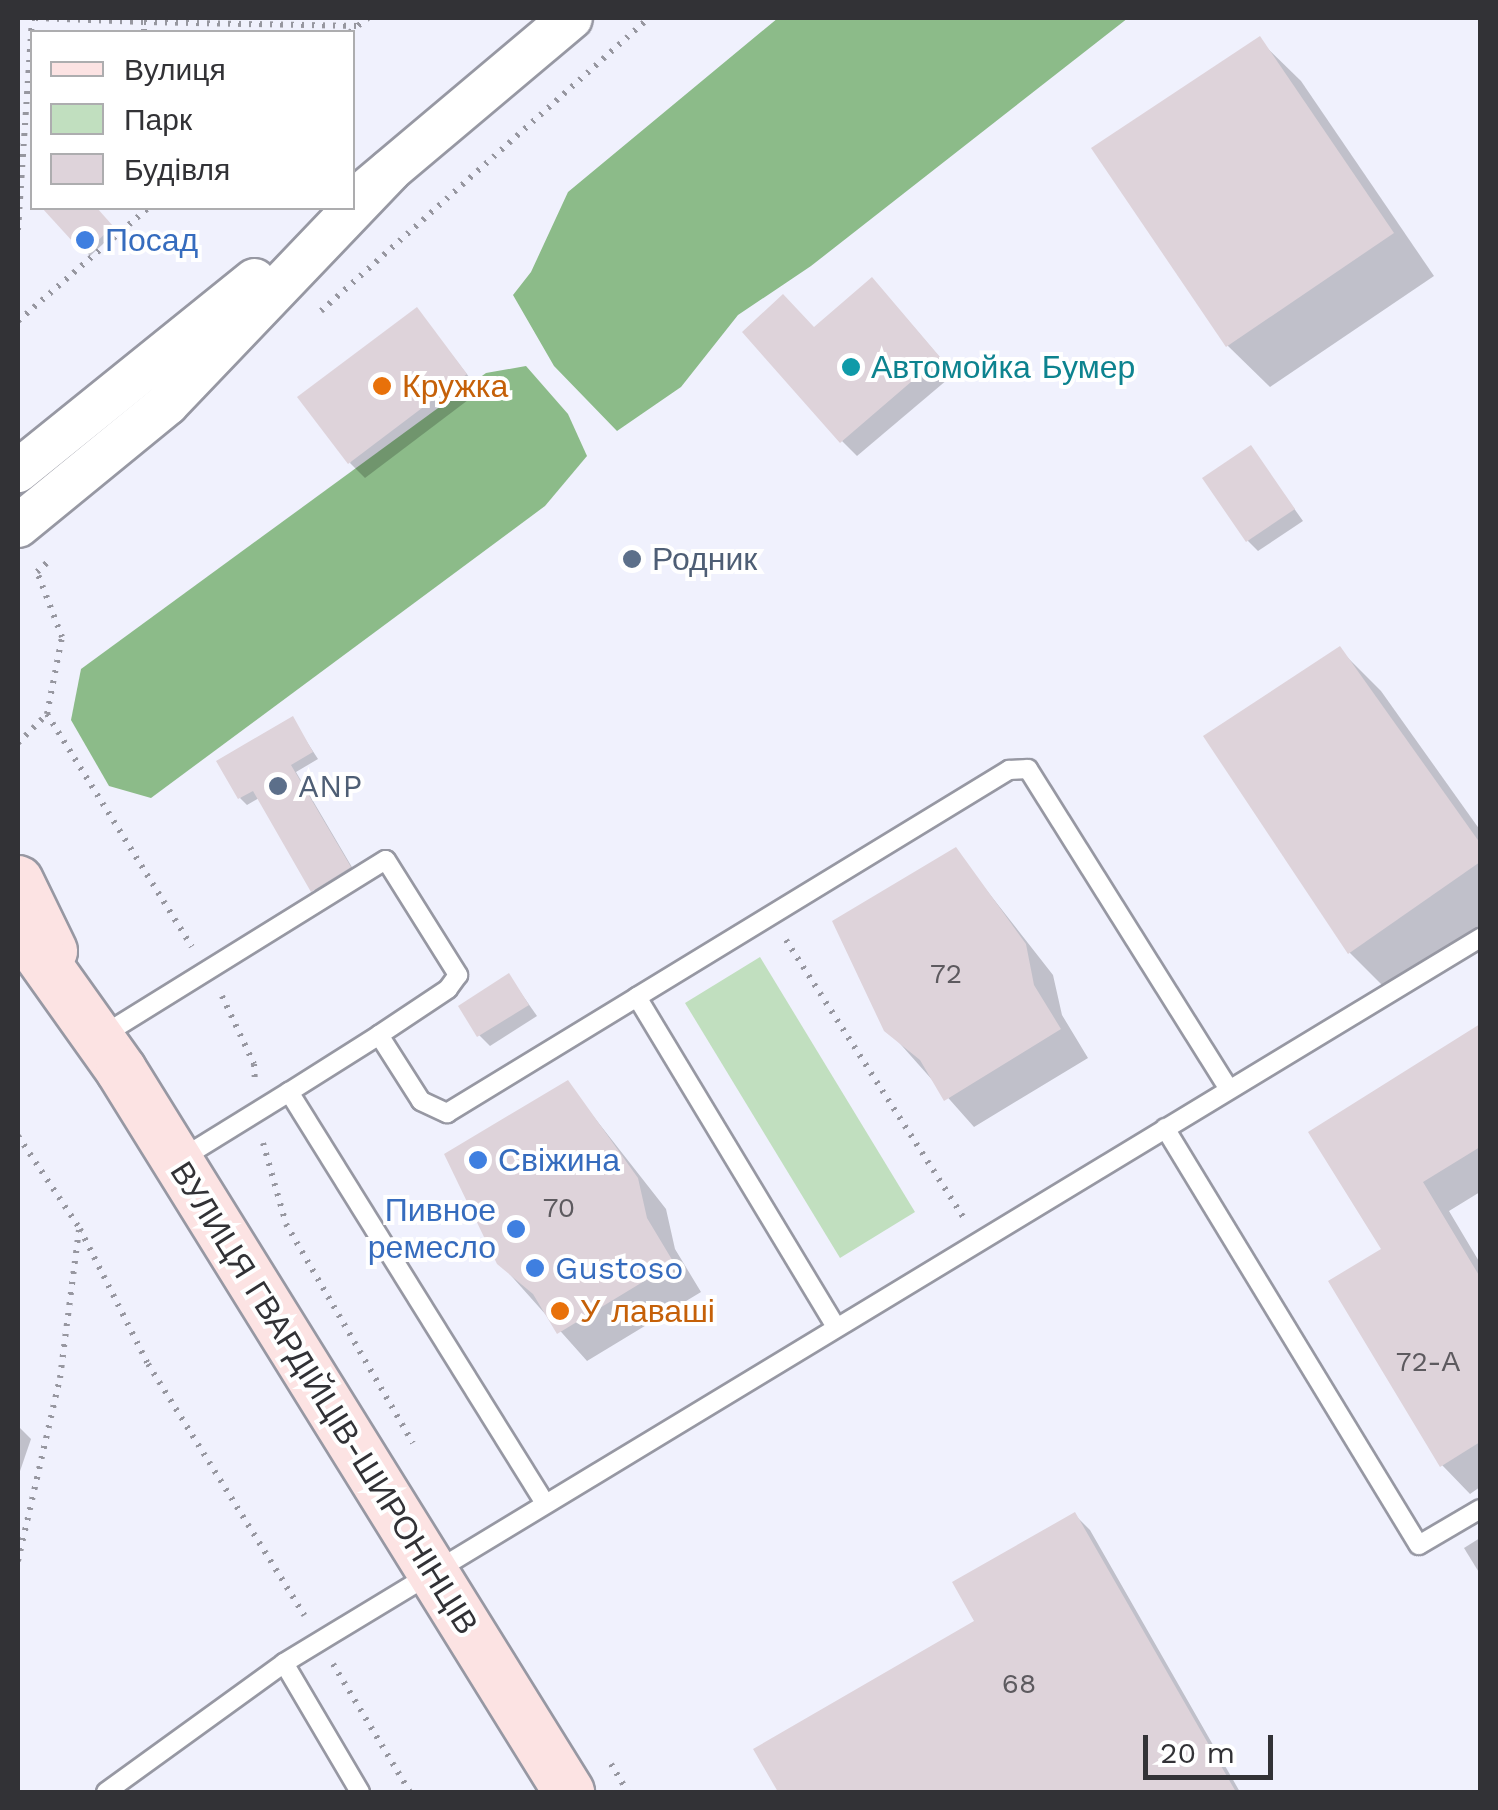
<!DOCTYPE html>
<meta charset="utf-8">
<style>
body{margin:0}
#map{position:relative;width:1498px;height:1810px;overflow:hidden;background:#f0f1fd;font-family:"Work Sans",sans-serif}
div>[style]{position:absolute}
.green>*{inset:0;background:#c1dfbf}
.forest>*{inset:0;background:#8cbb89}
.shadow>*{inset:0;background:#0003}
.building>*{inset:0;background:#ded3da}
.path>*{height:6px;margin-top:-3px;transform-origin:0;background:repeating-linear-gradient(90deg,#9797a0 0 2.5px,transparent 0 10.5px)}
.roads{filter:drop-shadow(2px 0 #9798a3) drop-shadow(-2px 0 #9798a3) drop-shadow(0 2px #9798a3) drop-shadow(0 -2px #9798a3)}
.service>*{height:18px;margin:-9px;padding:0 9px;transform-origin:9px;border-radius:9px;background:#fff}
.tertiary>*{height:42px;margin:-21px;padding:0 21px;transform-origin:21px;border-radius:21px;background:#fff}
.secondary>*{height:50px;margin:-25px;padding:0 25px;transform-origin:25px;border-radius:25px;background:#fce3e3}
.dots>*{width:28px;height:28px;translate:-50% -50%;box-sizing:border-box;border:5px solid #fff;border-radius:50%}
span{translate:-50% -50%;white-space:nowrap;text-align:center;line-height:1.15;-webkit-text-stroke:8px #fff;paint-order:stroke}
.number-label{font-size:28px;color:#5d5a5f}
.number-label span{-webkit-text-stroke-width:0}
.shop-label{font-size:32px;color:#366cbe}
.left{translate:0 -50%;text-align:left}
.right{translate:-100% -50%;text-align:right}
.culture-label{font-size:32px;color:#0d838f}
.food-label{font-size:32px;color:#c56008}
.service-label{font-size:32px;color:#4e5e75}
.street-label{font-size:32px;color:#323236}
.frame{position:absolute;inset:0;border:20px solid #323236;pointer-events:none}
.legend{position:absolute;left:30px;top:30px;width:325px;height:180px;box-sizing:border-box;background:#fff;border:2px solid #adadaf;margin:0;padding:12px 18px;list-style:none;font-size:30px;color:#323236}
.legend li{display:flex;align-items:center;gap:20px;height:50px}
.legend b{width:50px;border:2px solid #adadaf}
.scale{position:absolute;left:1143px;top:1735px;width:130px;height:45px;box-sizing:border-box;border:5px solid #323236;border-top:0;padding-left:12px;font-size:30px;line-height:35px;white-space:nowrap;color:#323236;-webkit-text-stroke:8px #fff;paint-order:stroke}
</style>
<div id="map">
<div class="green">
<i style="clip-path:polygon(760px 957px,915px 1212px,840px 1258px,685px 1003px)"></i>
</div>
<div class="forest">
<i style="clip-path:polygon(778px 18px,1128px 18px,811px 266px,738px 315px,681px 387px,617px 431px,554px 366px,513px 295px,531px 272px,568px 192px)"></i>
<i style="clip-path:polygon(526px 366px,568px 414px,587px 456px,545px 506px,151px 798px,109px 786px,71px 720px,81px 669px,486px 373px)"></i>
</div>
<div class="shadow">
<i style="clip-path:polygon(1259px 40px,1301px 81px,1434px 276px,1270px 387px,1228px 346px,1094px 149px)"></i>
<i style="clip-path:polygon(60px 208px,94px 208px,116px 232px,90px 256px,52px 215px)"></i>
<i style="clip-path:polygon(887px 296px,954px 374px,857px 456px,842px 441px)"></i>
<i style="clip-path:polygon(417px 310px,480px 391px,365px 478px,350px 463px)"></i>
<i style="clip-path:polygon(1251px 448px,1303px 521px,1258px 551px,1248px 541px)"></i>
<i style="clip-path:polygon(1340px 650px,1381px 691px,1480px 830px,1480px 932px,1391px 994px,1350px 953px)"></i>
<i style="clip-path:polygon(292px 719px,318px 759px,296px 772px,356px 874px,319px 897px,259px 798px,247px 805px,240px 798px)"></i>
<i style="clip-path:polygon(955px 850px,1053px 975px,1062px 1015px,1088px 1058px,974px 1127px,887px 1029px)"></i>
<i style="clip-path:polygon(509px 976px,537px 1016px,490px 1046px,479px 1035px)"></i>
<i style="clip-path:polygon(1480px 1027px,1480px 1192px,1449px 1211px,1480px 1263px,1480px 1487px,1470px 1494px,1442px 1465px,1384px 1250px,1311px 1133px)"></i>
<i style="clip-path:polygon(568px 1084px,666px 1209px,675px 1249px,701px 1292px,587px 1361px,499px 1262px)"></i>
<i style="clip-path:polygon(18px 1426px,31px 1439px,18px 1477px)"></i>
<i style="clip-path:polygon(1075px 1515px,1090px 1530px,1240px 1792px,781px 1792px,756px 1750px,978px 1622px)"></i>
<i style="clip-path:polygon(1480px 1538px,1480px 1574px,1464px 1548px)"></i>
</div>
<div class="building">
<i style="clip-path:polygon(1260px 36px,1394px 233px,1226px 347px,1091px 148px)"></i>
<i style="clip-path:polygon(42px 208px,97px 208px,113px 226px,84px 254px)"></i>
<i style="clip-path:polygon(872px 277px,940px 357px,840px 443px,742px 332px,783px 294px,814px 327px)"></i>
<i style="clip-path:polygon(417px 307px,467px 374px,348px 464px,297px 397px)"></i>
<i style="clip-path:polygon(1251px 445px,1295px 509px,1246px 542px,1202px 478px)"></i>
<i style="clip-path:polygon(1340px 646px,1480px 843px,1480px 862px,1348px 954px,1203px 736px)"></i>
<i style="clip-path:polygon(293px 716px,313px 752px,291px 765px,351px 867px,311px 892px,253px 791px,238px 799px,216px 761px)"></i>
<i style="clip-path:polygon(956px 847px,1026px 944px,1034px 985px,1061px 1029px,944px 1101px,920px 1060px,884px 1031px,832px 921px)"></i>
<i style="clip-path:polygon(509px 973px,529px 1005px,477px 1037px,458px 1006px)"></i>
<i style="clip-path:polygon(1480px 1024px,1480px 1147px,1423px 1182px,1480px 1277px,1480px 1442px,1440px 1467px,1328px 1281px,1381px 1249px,1308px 1132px)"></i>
<i style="clip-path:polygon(568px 1080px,638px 1178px,647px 1218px,674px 1263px,557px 1334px,533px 1294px,497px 1264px,444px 1154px)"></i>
<i style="clip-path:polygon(1075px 1512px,1236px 1792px,778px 1792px,753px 1749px,974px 1621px,952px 1582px)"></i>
</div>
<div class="path">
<i style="left:36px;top:18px;width:108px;rotate:2.1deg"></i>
<i style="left:144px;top:32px;width:10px;rotate:-90deg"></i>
<i style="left:144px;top:22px;width:214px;rotate:1.1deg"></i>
<i style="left:350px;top:32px;width:23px;rotate:-38deg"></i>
<i style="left:18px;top:230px;width:212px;rotate:-86.2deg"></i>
<i style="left:321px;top:311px;width:440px;rotate:-41.8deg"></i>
<i style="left:18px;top:321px;width:172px;rotate:-41deg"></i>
<i style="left:47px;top:714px;width:274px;rotate:58.1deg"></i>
<i style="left:18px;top:743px;width:41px;rotate:-45deg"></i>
<i style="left:47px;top:714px;width:78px;rotate:-79deg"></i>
<i style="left:62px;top:637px;width:70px;rotate:-111deg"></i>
<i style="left:37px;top:572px;width:19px;rotate:-43deg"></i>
<i style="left:786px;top:940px;width:332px;rotate:57.4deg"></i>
<i style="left:222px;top:996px;width:75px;rotate:64.8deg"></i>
<i style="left:254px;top:1064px;width:17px;rotate:87deg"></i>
<i style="left:18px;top:1136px;width:112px;rotate:56.3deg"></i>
<i style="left:80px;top:1229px;width:151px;rotate:63.3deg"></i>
<i style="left:148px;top:1364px;width:296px;rotate:58.1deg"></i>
<i style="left:263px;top:1143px;width:84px;rotate:74.1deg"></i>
<i style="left:286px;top:1224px;width:253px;rotate:59.9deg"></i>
<i style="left:18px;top:1561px;width:188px;rotate:-77.1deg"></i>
<i style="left:60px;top:1378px;width:149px;rotate:-82.7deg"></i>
<i style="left:333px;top:1664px;width:149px;rotate:59deg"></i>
<i style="left:611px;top:1764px;width:33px;rotate:59deg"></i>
</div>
<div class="roads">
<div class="service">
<i style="left:637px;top:997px;width:436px;rotate:-31.4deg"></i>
<i style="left:1009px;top:770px;width:19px;rotate:-3deg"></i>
<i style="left:1028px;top:769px;width:378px;rotate:57.9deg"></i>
<i style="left:100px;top:1037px;width:336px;rotate:-31.8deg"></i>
<i style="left:386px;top:860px;width:136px;rotate:57.9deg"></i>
<i style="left:458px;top:975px;width:17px;rotate:126deg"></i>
<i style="left:448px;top:989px;width:83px;rotate:146.3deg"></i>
<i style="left:289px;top:1092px;width:107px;rotate:-32.3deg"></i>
<i style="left:379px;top:1035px;width:78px;rotate:57.5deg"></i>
<i style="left:421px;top:1101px;width:29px;rotate:25deg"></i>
<i style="left:447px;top:1113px;width:223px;rotate:-31.4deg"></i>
<i style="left:637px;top:997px;width:385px;rotate:58.9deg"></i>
<i style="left:1165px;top:1128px;width:488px;rotate:58.7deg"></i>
<i style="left:1419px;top:1545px;width:71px;rotate:-30.5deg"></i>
<i style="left:179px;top:1160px;width:129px;rotate:-31.7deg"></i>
<i style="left:289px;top:1092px;width:484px;rotate:58.1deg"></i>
<i style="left:284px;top:1663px;width:150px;rotate:59.5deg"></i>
<i style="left:106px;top:1792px;width:220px;rotate:-35.9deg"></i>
<i style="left:284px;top:1663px;width:1399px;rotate:-31.22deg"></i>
</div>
<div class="tertiary">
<i style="left:369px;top:188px;width:264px;rotate:-40.1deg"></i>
<i style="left:18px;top:471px;width:304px;rotate:-38.9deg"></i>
<i style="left:18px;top:526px;width:193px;rotate:-39.3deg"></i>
<i style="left:167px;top:404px;width:323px;rotate:-46.3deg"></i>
</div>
<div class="secondary">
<i style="left:18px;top:881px;width:78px;rotate:64.1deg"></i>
<i style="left:18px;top:925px;width:178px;rotate:54.6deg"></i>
<i style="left:121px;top:1070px;width:850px;rotate:58.18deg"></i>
</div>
</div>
<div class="dots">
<i style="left:85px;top:240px;background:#3f7fe0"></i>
<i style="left:851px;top:367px;background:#0f9aa8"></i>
<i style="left:382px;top:386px;background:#e8710a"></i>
<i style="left:632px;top:559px;background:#5c6f8a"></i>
<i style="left:278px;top:786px;background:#5c6f8a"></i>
<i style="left:478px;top:1160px;background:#3f7fe0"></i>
<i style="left:516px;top:1229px;background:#3f7fe0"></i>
<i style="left:535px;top:1268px;background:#3f7fe0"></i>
<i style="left:560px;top:1311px;background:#e8710a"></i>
</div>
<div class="number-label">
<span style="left:946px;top:974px">72</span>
<span style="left:559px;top:1208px">70</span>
<span style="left:1428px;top:1362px">72-А</span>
<span style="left:1019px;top:1684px">68</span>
</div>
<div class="shop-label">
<span class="left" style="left:105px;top:240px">Посад</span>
<span class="left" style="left:498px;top:1160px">Свіжина</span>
<span class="right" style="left:496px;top:1229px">Пивное<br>ремесло</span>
<span class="left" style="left:555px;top:1268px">Gustoso</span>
</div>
<div class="culture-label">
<span class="left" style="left:871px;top:367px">Автомойка Бумер</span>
</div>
<div class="food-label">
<span class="left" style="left:402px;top:386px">Кружка</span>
<span class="left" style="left:580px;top:1311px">У лаваші</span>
</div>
<div class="service-label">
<span class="left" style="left:652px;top:559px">Родник</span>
<span class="left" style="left:298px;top:786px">ANP</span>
</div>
<div class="street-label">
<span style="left:324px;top:1398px;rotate:58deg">ВУЛИЦЯ ГВАРДІЙЦІВ-ШИРОНІНЦІВ</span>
</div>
<div class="frame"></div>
<ul class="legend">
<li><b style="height:12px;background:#fce3e3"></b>Вулиця</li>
<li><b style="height:28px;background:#c1dfbf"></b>Парк</li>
<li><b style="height:28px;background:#ded3da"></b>Будівля</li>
</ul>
<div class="scale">20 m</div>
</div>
